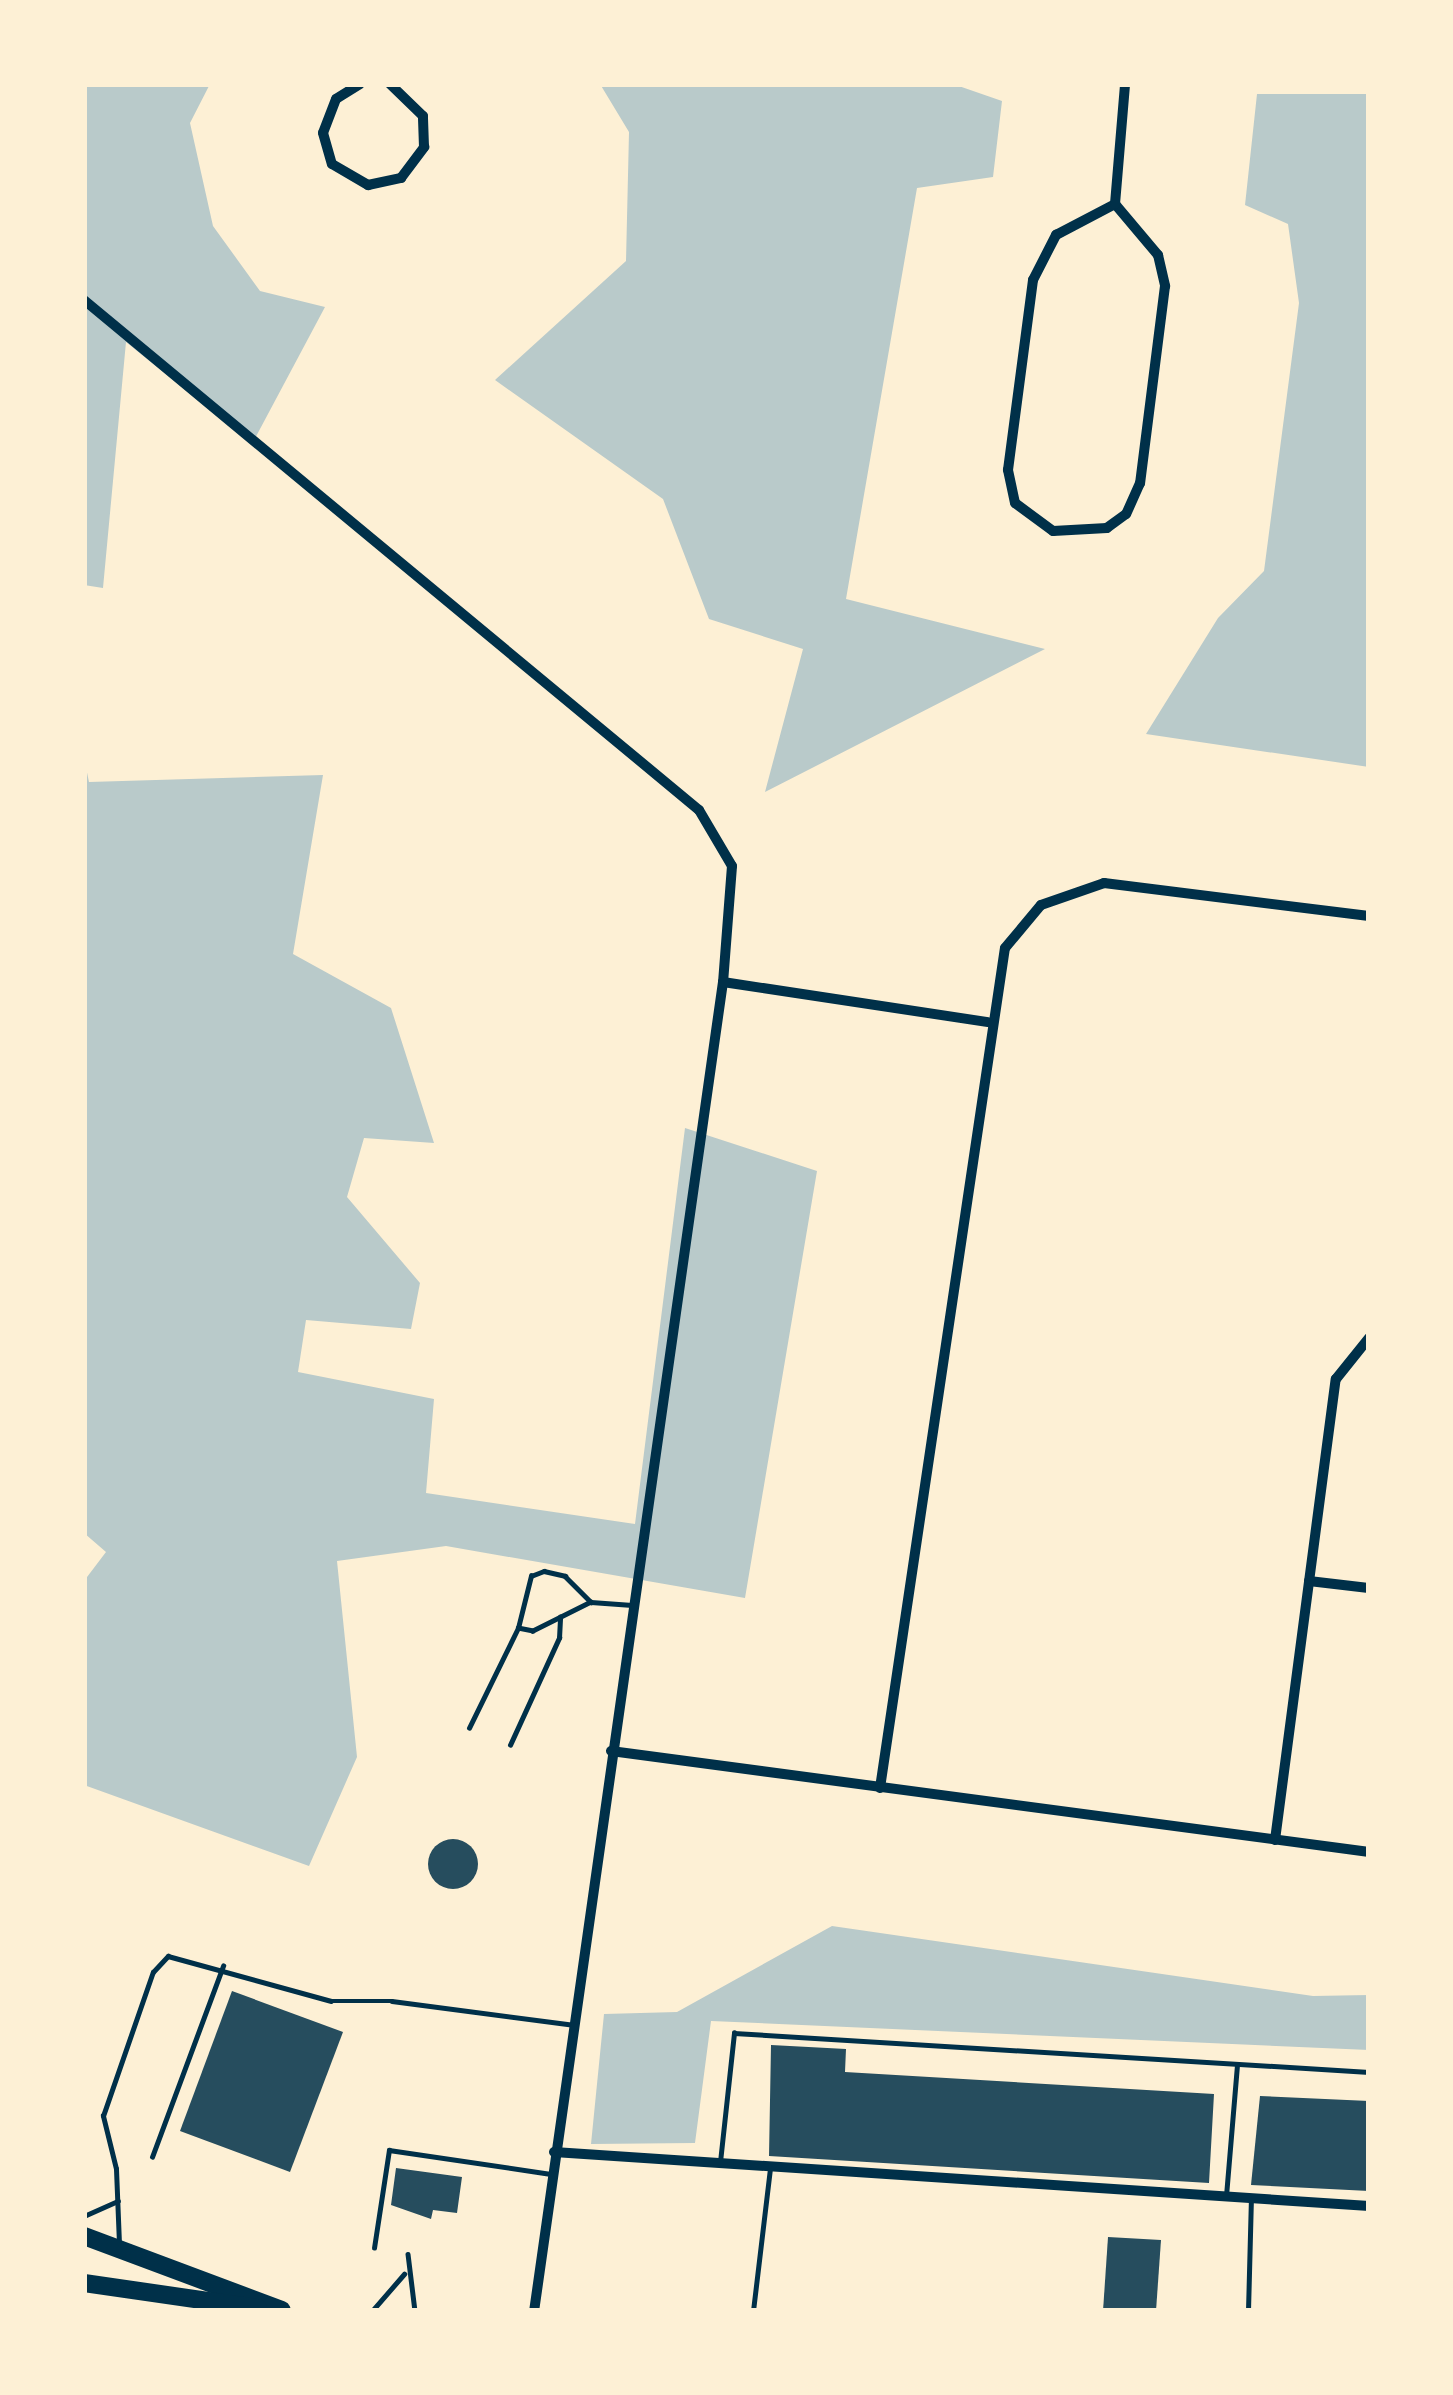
<!DOCTYPE html>
<style>
body{margin:0}
#map{position:relative;width:1453px;height:2395px;overflow:hidden;background:#fdf0d5;font-family:Rubik,sans-serif}
div>[style]{position:absolute}
.green>*{inset:0;background:#b9caca}
.building>*{inset:0;background:#264d5e}
.round{border-radius:50%}
.service>*{height:4.5px;margin:-2.25px;padding:0 2.25px;transform-origin:2.25px;border-radius:2.25px;background:#003049}
.minor>*{height:10px;margin:-5px;padding:0 5px;transform-origin:5px;border-radius:5px;background:#003049}
.trunk>*{height:18px;margin:-9px;padding:0 9px;transform-origin:9px;border-radius:9px;background:#003049}
span{translate:-50% -50%;white-space:nowrap;text-align:center;line-height:1.15;-webkit-text-stroke:10px #fdf0d5;paint-order:stroke}
.frame{position:absolute;inset:0;border:87px solid #fdf0d5;pointer-events:none}
</style>
<div id="map">
<div class="green">
<i style="clip-path:polygon(84px 84px,210px 84px,190px 123px,213px 226px,260px 291px,325px 307px,252px 444px,126px 342px,103px 588px,84px 585px)"></i>
<i style="clip-path:polygon(600px 84px,953px 84px,1002px 101px,993px 177px,917px 188px,846px 599px,1045px 649px,765px 792px,803px 649px,709px 619px,663px 499px,495px 380px,626px 261px,629px 132px)"></i>
<i style="clip-path:polygon(1257px 94px,1369px 94px,1369px 767px,1146px 734px,1218px 618px,1264px 571px,1299px 303px,1288px 224px,1245px 205px)"></i>
<i style="clip-path:polygon(84px 758px,89px 782px,323px 775px,293px 954px,391px 1008px,434px 1143px,364px 1138px,347px 1197px,420px 1283px,411px 1329px,306px 1320px,298px 1372px,434px 1399px,426px 1493px,635px 1524px,685px 1128px,817px 1171px,745px 1598px,446px 1546px,337px 1561px,357px 1757px,309px 1866px,84px 1785px,84px 1581px,106px 1552px,84px 1533px)"></i>
<i style="clip-path:polygon(832px 1926px,1313px 1996px,1369px 1995px,1369px 2050px,711px 2021px,695px 2143px,591px 2144px,604px 2014px,677px 2012px)"></i>
</div>
<div class="building">
<i class="round" style="left:428px;top:1839px;width:50px;height:50px"></i>
<i style="clip-path:polygon(232px 1991px,343px 2032px,290px 2172px,180px 2131px)"></i>
<i style="clip-path:polygon(771px 2045px,846px 2049px,845px 2072px,1214px 2094px,1209px 2183px,769px 2156px)"></i>
<i style="clip-path:polygon(1260px 2096px,1369px 2101px,1369px 2191px,1251px 2185px)"></i>
<i style="clip-path:polygon(396px 2168px,462px 2177px,457px 2213px,433px 2210px,431px 2219px,391px 2205px)"></i>
<i style="clip-path:polygon(1108px 2237px,1161px 2240px,1156px 2311px,1103px 2311px)"></i>
</div>
<div class="service">
<i style="left:591px;top:1602px;width:65px;rotate:153.4deg"></i>
<i style="left:533px;top:1631px;width:15px;rotate:-169deg"></i>
<i style="left:518px;top:1628px;width:54px;rotate:-76deg"></i>
<i style="left:531px;top:1576px;width:14px;rotate:-21deg"></i>
<i style="left:544px;top:1571px;width:22px;rotate:13deg"></i>
<i style="left:565px;top:1576px;width:37px;rotate:45deg"></i>
<i style="left:591px;top:1602px;width:41px;rotate:4.2deg"></i>
<i style="left:469px;top:1728px;width:111px;rotate:-63.9deg"></i>
<i style="left:510px;top:1745px;width:118px;rotate:-65.4deg"></i>
<i style="left:559px;top:1638px;width:21px;rotate:-87deg"></i>
<i style="left:152px;top:2157px;width:204px;rotate:-69.6deg"></i>
<i style="left:720px;top:2162px;width:130px;rotate:-83.8deg"></i>
<i style="left:734px;top:2033px;width:636px;rotate:3.51deg"></i>
<i style="left:1226px;top:2196px;width:132px;rotate:-85.2deg"></i>
<i style="left:84px;top:2216px;width:37px;rotate:-24deg"></i>
<i style="left:119px;top:2244px;width:75px;rotate:-92.3deg"></i>
<i style="left:116px;top:2169px;width:55px;rotate:-103.8deg"></i>
<i style="left:103px;top:2116px;width:152px;rotate:-70.9deg"></i>
<i style="left:153px;top:1972px;width:22px;rotate:-47deg"></i>
<i style="left:168px;top:1956px;width:169px;rotate:15.4deg"></i>
<i style="left:331px;top:2001px;width:61px"></i>
<i style="left:392px;top:2001px;width:184px;rotate:7.5deg"></i>
<i style="left:374px;top:2248px;width:99px;rotate:-81.3deg"></i>
<i style="left:389px;top:2150px;width:165px;rotate:8.4deg"></i>
<i style="left:408px;top:2254px;width:57px;rotate:83deg"></i>
<i style="left:372px;top:2311px;width:49px;rotate:-49.1deg"></i>
<i style="left:753px;top:2311px;width:144px;rotate:-83.2deg"></i>
<i style="left:1248px;top:2311px;width:113px;rotate:-88.5deg"></i>
</div>
<div class="minor">
<i style="left:360px;top:84px;width:28px;rotate:148deg"></i>
<i style="left:336px;top:99px;width:36px;rotate:111deg"></i>
<i style="left:323px;top:133px;width:32px;rotate:74deg"></i>
<i style="left:332px;top:164px;width:42px;rotate:30.3deg"></i>
<i style="left:368px;top:185px;width:34px;rotate:-12deg"></i>
<i style="left:401px;top:178px;width:39px;rotate:-53deg"></i>
<i style="left:424px;top:147px;width:31px;rotate:-92deg"></i>
<i style="left:423px;top:116px;width:46px;rotate:-135.9deg"></i>
<i style="left:1115px;top:204px;width:67px;rotate:49.9deg"></i>
<i style="left:1158px;top:255px;width:32px;rotate:77deg"></i>
<i style="left:1165px;top:286px;width:199px;rotate:97.2deg"></i>
<i style="left:1140px;top:483px;width:34px;rotate:114deg"></i>
<i style="left:1126px;top:514px;width:24px;rotate:144deg"></i>
<i style="left:1107px;top:528px;width:54px;rotate:176.8deg"></i>
<i style="left:1053px;top:531px;width:47px;rotate:-143.6deg"></i>
<i style="left:1015px;top:503px;width:34px;rotate:-102deg"></i>
<i style="left:1008px;top:470px;width:192px;rotate:-82.5deg"></i>
<i style="left:1033px;top:280px;width:51px;rotate:-62.9deg"></i>
<i style="left:1056px;top:235px;width:67px;rotate:-27.7deg"></i>
<i style="left:1115px;top:204px;width:120px;rotate:-85.2deg"></i>
<i style="left:84px;top:300px;width:799px;rotate:39.67deg"></i>
<i style="left:699px;top:810px;width:65px;rotate:59.5deg"></i>
<i style="left:732px;top:866px;width:116px;rotate:94.4deg"></i>
<i style="left:723px;top:982px;width:1342px;rotate:98.09deg"></i>
<i style="left:723px;top:982px;width:268px;rotate:8.6deg"></i>
<i style="left:1309px;top:1581px;width:60px;rotate:6.7deg"></i>
<i style="left:611px;top:1751px;width:765px;rotate:7.59deg"></i>
<i style="left:880px;top:1788px;width:849px;rotate:-81.54deg"></i>
<i style="left:1005px;top:948px;width:56px;rotate:-50.1deg"></i>
<i style="left:1041px;top:905px;width:67px;rotate:-19.2deg"></i>
<i style="left:1104px;top:883px;width:267px;rotate:7.1deg"></i>
<i style="left:1275px;top:1840px;width:465px;rotate:-82.5deg"></i>
<i style="left:1336px;top:1379px;width:53px;rotate:-51.2deg"></i>
<i style="left:554px;top:2152px;width:817px;rotate:3.79deg"></i>
</div>
<div class="trunk">
<i style="left:84px;top:2236px;width:211px;rotate:20.5deg"></i>
<i style="left:84px;top:2283px;width:176px;rotate:8.2deg"></i>
</div>
<div class="frame"></div>
</div>
